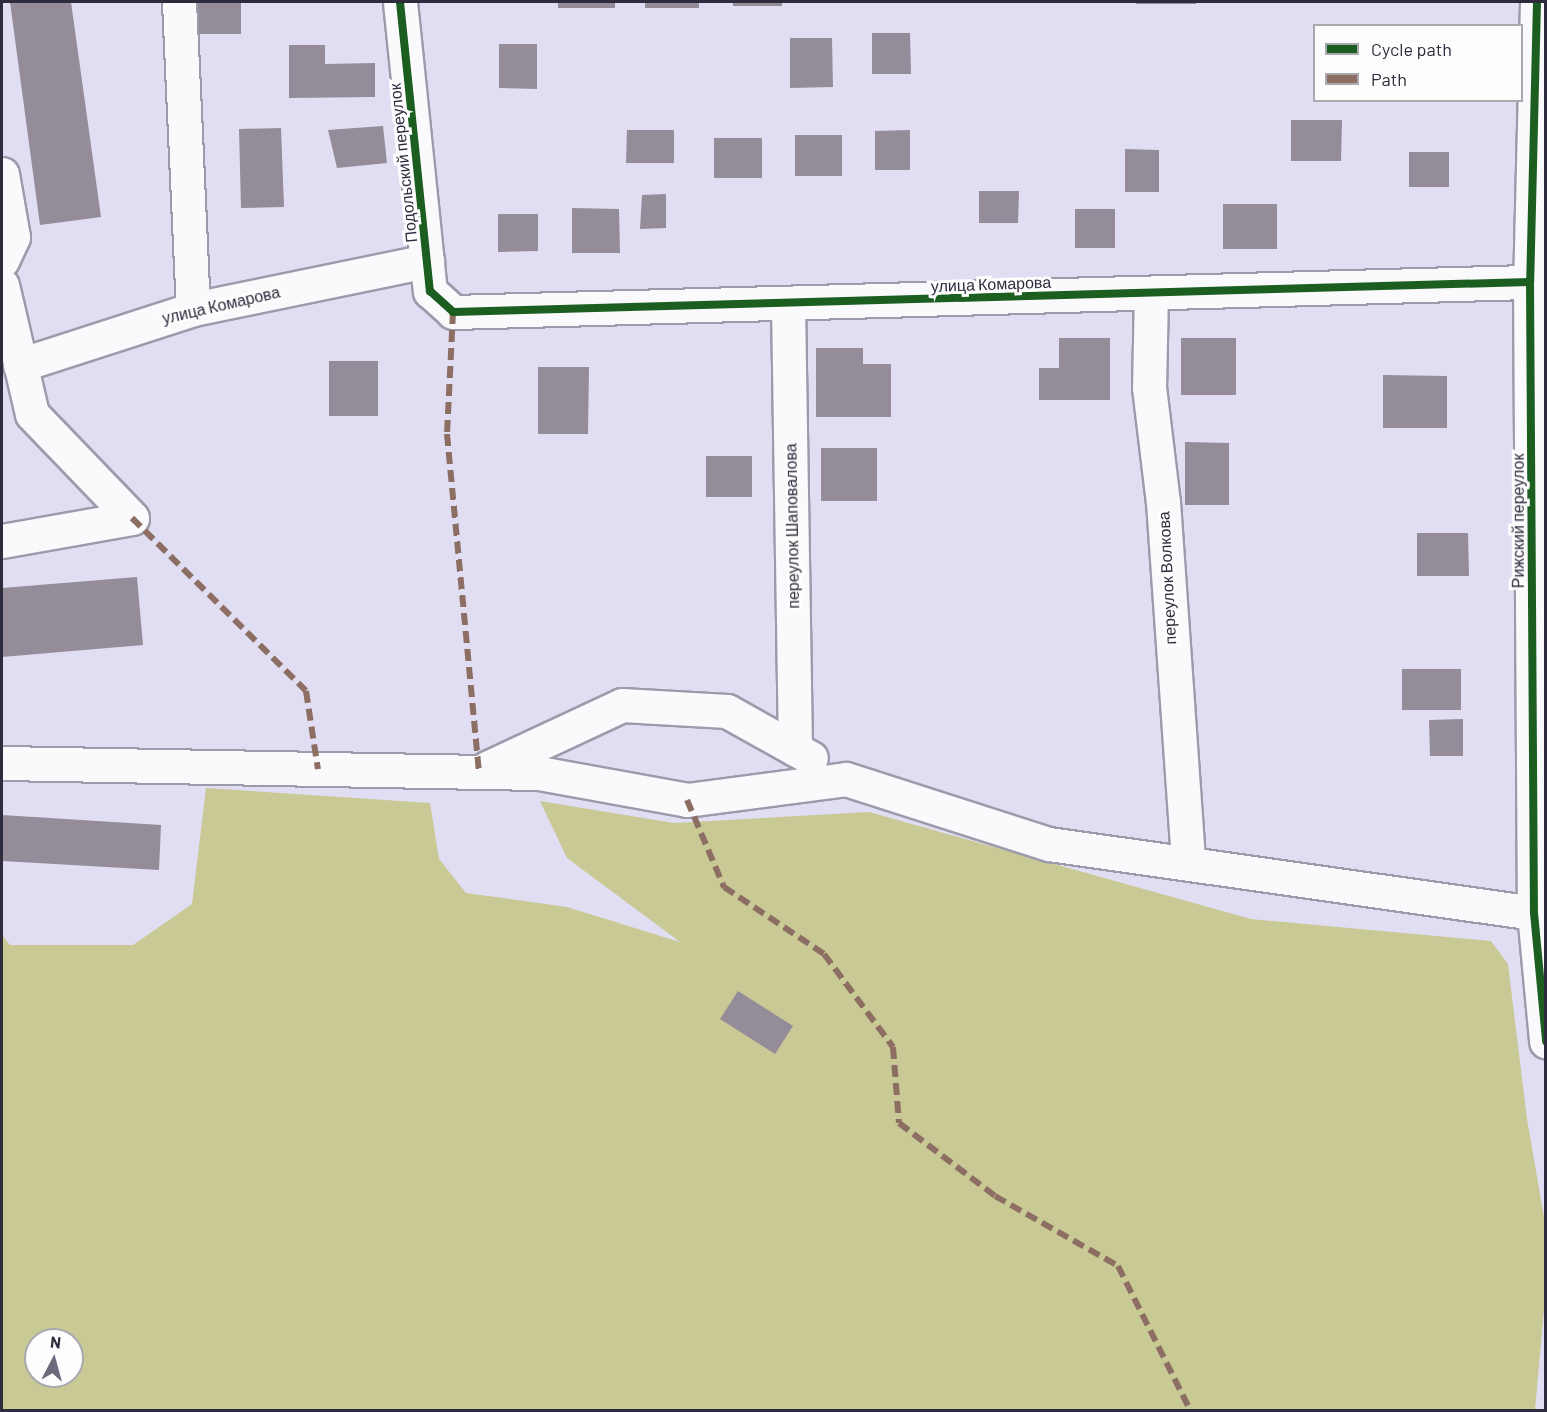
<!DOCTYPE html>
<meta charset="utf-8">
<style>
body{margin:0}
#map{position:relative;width:1547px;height:1412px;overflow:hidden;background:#e1def4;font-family:Barlow,sans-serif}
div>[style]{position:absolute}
.green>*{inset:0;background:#c8c994}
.building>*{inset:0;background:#958c99}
.roads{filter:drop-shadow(2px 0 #9d9aac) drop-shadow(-2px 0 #9d9aac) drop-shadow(0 2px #9d9aac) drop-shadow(0 -2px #9d9aac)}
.minor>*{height:33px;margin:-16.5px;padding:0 16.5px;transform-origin:16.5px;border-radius:16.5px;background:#fafafd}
.quiet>*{height:6px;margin-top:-3px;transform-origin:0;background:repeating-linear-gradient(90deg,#8d6e63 0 12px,transparent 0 18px)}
.cycleway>*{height:8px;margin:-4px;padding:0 4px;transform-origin:4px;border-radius:4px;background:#1b5e20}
span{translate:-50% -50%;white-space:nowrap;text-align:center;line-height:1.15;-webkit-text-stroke:6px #fdfdfd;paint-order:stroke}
.street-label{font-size:16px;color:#2e2b3d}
.frame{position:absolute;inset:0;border:3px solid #2e2b3d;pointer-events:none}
.legend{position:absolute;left:1313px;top:24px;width:210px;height:78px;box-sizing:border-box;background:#fdfdfd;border:2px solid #aaa9b0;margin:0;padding:8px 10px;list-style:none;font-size:18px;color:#2e2b3d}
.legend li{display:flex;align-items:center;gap:12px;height:30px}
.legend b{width:30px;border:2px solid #aaa9b0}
.north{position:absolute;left:24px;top:1328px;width:60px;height:60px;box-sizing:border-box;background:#fdfdfd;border:2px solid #aaa9b0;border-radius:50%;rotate:6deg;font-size:16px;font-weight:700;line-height:24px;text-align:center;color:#2e2b3d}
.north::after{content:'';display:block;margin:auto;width:21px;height:27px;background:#6d6a7d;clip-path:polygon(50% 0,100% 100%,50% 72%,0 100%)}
</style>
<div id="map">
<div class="green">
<i style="clip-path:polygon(evenodd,206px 788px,430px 803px,439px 859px,466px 893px,567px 907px,680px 942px,567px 858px,540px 801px,674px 823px,869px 812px,1251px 919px,1491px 941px,1508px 964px,1527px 1119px,1545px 1223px,1545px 1298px,1535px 1410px,2px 1410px,2px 935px,10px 945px,133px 945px,192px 904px,206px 788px,36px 1340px,72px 1340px,72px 1376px,36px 1376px,36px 1340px)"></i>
</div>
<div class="building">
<i style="clip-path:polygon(10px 2px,71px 2px,101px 217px,40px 225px)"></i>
<i style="clip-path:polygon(197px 2px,241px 2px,241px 34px,197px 34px)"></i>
<i style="clip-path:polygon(558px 2px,615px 2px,615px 8px,558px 8px)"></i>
<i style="clip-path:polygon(645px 2px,699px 2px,699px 8px,645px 8px)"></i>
<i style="clip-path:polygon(733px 2px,782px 2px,782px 6px,733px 6px)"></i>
<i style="clip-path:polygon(1136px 2px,1196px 2px,1196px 4px,1136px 4px)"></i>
<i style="clip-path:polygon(872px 33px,910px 33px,911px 74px,872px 74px)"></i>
<i style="clip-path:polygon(790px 38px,832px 38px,833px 87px,790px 88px)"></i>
<i style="clip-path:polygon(499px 44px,537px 44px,537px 89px,499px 88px)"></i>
<i style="clip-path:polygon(289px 45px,325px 45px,325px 64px,375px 63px,375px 97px,289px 98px)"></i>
<i style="clip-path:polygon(1291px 120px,1342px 120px,1341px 161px,1291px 161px)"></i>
<i style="clip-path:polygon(383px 126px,387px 163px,337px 168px,328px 130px)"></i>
<i style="clip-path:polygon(281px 128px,284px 207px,241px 208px,239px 129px)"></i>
<i style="clip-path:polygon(627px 130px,674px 130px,674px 163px,626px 163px)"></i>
<i style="clip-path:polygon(910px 130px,910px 170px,875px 170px,875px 131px)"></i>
<i style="clip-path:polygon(795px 135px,842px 135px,842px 176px,795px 176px)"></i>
<i style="clip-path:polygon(714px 138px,762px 138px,762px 178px,714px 178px)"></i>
<i style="clip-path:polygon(1125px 149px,1159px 150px,1159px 192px,1125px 192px)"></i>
<i style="clip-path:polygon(1409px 152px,1449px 152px,1449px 187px,1409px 187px)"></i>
<i style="clip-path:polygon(979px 191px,1019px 191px,1018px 223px,979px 223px)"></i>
<i style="clip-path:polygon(666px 194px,666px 228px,640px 229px,642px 195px)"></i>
<i style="clip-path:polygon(1223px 204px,1277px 204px,1277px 249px,1223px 249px)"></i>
<i style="clip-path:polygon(572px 208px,619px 209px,620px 253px,572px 253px)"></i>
<i style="clip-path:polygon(1075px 209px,1115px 209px,1115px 248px,1075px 248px)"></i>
<i style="clip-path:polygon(498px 214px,538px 214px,538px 251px,498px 252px)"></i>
<i style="clip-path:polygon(1059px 338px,1110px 338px,1110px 400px,1039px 400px,1039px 368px,1059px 368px)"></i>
<i style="clip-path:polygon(1181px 338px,1236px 338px,1236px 395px,1181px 395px)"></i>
<i style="clip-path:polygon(816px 348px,863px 348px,863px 364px,891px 364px,891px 417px,816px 417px)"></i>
<i style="clip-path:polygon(329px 361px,378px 361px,378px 416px,329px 416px)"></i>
<i style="clip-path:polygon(538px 367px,589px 367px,588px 434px,538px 434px)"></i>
<i style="clip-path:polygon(1383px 375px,1447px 376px,1447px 428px,1383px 428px)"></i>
<i style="clip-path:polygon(1185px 442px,1229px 443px,1229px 505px,1185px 505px)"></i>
<i style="clip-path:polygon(821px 448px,877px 448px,877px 501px,821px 501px)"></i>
<i style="clip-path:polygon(706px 456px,752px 456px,752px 497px,706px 497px)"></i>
<i style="clip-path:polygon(1417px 533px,1468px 533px,1469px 576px,1417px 576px)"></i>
<i style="clip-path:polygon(137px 577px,143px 645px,2px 657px,2px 588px)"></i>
<i style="clip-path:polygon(1402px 669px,1461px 669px,1461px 710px,1402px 710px)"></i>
<i style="clip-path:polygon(1463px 719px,1463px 756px,1430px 756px,1429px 720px)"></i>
<i style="clip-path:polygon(2px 815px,161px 825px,159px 870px,2px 861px)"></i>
<i style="clip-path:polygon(738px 991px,793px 1026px,775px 1054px,720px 1019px)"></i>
</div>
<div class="roads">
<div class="minor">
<i style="left:179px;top:2px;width:307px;rotate:87.4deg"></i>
<i style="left:400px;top:2px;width:291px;rotate:84.1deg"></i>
<i style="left:430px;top:291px;width:31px;rotate:42deg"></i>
<i style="left:453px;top:312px;width:1077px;rotate:-1.6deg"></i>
<i style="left:1537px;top:2px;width:280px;rotate:91.4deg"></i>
<i style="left:1530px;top:282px;width:631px;rotate:89.64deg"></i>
<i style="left:1534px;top:913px;width:129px;rotate:84.6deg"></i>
<i style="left:2px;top:174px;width:64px;rotate:80.1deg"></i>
<i style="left:13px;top:237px;width:26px;rotate:115deg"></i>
<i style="left:2px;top:285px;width:132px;rotate:76.9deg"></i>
<i style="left:32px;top:414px;width:144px;rotate:46.1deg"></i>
<i style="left:1151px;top:293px;width:94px;rotate:91.2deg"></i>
<i style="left:1149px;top:387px;width:116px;rotate:83.1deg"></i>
<i style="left:1163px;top:502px;width:362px;rotate:86deg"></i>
<i style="left:788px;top:303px;width:446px;rotate:89.1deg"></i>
<i style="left:20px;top:365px;width:182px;rotate:-17.9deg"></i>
<i style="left:193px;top:309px;width:239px;rotate:-11.6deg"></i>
<i style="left:2px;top:541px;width:132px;rotate:-10deg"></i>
<i style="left:2px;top:763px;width:537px;rotate:1.07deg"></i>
<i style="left:539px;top:773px;width:150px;rotate:10.3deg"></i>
<i style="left:687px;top:800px;width:160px;rotate:-7.5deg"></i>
<i style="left:846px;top:779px;width:213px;rotate:17.8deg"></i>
<i style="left:1049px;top:844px;width:490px;rotate:8.1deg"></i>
<i style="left:487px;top:768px;width:149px;rotate:-25deg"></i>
<i style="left:622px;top:705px;width:105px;rotate:3.3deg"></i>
<i style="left:727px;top:711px;width:96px;rotate:29.2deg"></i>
</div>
</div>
<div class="quiet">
<i style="left:453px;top:312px;width:122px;rotate:92.8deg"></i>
<i style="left:447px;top:434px;width:340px;rotate:84.6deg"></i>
<i style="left:132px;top:518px;width:245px;rotate:44.8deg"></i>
<i style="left:306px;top:691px;width:79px;rotate:81.3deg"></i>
<i style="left:687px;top:800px;width:95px;rotate:67deg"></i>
<i style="left:724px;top:887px;width:120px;rotate:33.8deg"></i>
<i style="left:824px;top:954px;width:116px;rotate:53.4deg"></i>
<i style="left:893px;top:1047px;width:76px;rotate:85.5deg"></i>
<i style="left:899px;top:1123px;width:121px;rotate:37.2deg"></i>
<i style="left:995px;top:1196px;width:142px;rotate:29.6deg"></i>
<i style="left:1118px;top:1266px;width:161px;rotate:63.4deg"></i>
</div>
<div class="cycleway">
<i style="left:400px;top:2px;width:291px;rotate:84.1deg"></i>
<i style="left:430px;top:291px;width:31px;rotate:42deg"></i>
<i style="left:453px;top:312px;width:1077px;rotate:-1.6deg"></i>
<i style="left:1537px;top:2px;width:280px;rotate:91.4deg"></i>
<i style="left:1530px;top:282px;width:631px;rotate:89.64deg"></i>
<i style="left:1534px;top:913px;width:129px;rotate:84.6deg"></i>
</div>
<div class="street-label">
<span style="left:403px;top:163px;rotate:-96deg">Подольский переулок</span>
<span style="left:991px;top:284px;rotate:-2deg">улица Комарова</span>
<span style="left:221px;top:305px;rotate:-13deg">улица Комарова</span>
<span style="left:1518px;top:521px;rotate:-90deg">Рижский переулок</span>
<span style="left:792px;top:526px;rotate:-91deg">переулок Шаповалова</span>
<span style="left:1167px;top:578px;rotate:-93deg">переулок Волкова</span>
</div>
<div class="frame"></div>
<ul class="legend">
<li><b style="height:8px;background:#1b5e20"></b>Cycle path</li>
<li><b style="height:8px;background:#8d6e63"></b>Path</li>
</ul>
<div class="north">N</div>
</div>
